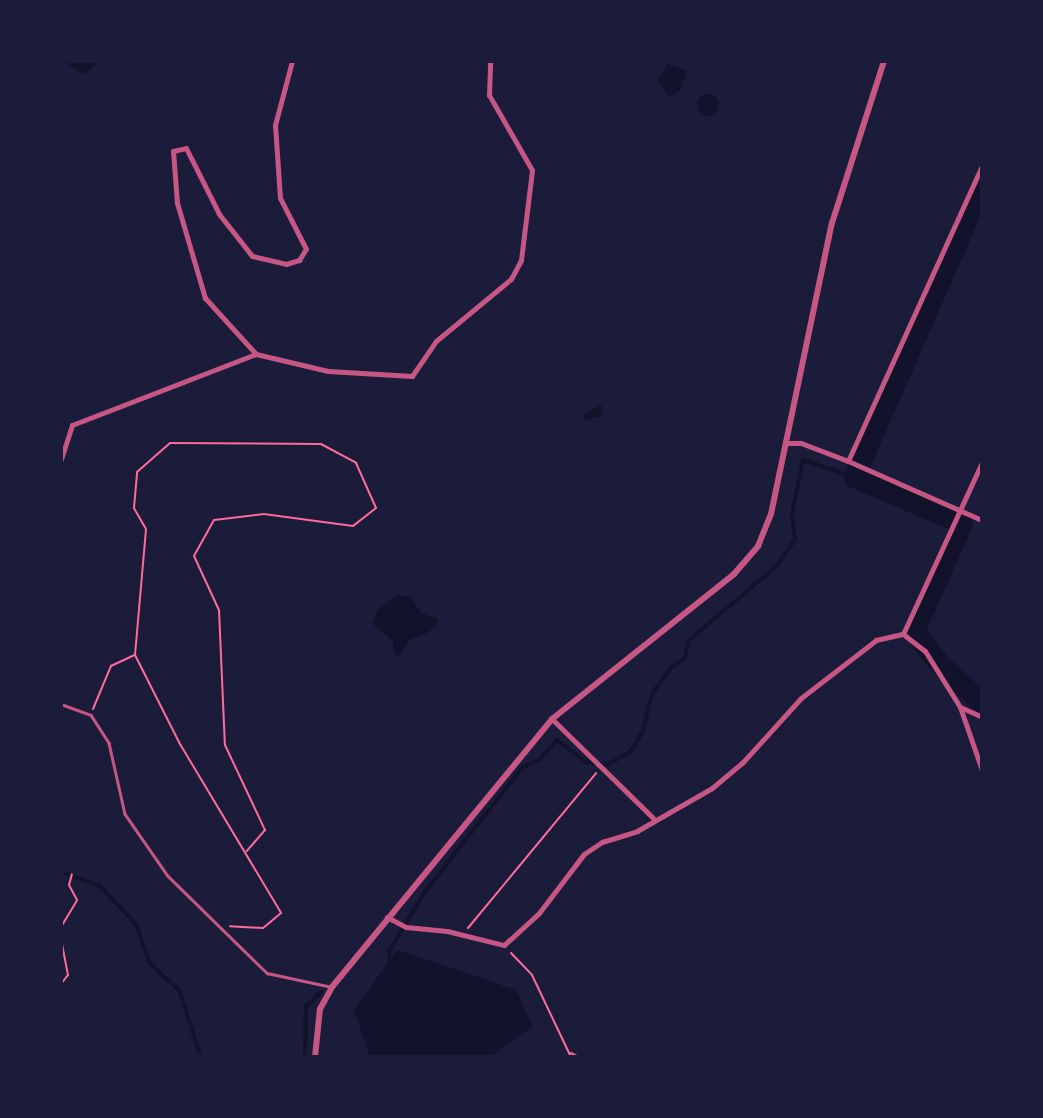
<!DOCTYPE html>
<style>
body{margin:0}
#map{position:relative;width:1043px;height:1118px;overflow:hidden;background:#1b1b3a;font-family:"Noto Sans",sans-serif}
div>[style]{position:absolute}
.water>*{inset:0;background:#12122b}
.round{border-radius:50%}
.stream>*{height:3.5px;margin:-1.75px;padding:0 1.75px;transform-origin:1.75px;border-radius:1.75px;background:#12122b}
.river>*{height:21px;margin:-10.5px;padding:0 10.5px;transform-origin:10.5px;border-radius:10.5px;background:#12122b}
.path>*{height:2px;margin:-1px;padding:0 1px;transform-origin:1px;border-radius:1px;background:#ff6b9d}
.service>*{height:2.5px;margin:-1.25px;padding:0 1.25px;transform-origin:1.25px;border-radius:1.25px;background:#c65784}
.minor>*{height:5px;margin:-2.5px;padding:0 2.5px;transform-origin:2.5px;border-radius:2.5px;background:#c65784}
.tertiary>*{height:6px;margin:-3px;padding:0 3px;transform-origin:3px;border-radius:3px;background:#c65784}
span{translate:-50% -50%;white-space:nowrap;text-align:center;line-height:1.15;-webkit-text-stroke:7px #1b1b3a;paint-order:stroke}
.frame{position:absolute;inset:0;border:63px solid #1b1b3a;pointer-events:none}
</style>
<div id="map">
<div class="water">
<i style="clip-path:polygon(64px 61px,93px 61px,95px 65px,83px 74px)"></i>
<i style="clip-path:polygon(667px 64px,687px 71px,681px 90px,669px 97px,658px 81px)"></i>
<i class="round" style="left:697px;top:94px;width:22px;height:22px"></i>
<i style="clip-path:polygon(601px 405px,603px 416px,584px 420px,585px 414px)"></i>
<i style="clip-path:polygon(396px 595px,410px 597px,421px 613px,440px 620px,429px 632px,409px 640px,400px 656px,395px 654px,393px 641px,372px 623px,378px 610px)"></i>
<i style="clip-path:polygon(397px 950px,516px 990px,533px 1026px,490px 1057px,370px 1057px,354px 1010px)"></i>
</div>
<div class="stream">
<i style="left:61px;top:872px;width:41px;rotate:19.7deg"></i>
<i style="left:100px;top:886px;width:54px;rotate:46.5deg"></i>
<i style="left:137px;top:925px;width:40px;rotate:71.1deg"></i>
<i style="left:150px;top:963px;width:41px;rotate:43deg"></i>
<i style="left:180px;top:991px;width:69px;rotate:72.3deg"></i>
<i style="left:390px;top:966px;width:14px;rotate:-94deg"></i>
<i style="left:389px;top:952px;width:69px;rotate:-59.3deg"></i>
<i style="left:424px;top:893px;width:159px;rotate:-51.9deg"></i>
<i style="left:522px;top:768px;width:19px;rotate:-25deg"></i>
<i style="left:539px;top:760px;width:27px;rotate:-48deg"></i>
<i style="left:557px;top:740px;width:36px;rotate:37deg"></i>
<i style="left:586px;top:762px;width:21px;rotate:8deg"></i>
<i style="left:607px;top:765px;width:28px;rotate:-30deg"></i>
<i style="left:631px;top:751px;width:23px;rotate:-59deg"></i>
<i style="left:643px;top:731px;width:38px;rotate:-76deg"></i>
<i style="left:652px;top:694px;width:32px;rotate:-54deg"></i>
<i style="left:671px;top:668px;width:17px;rotate:-36deg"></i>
<i style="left:685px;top:658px;width:17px;rotate:-80deg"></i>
<i style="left:688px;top:641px;width:115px;rotate:-40.1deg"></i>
<i style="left:776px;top:567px;width:33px;rotate:-55deg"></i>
<i style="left:795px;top:540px;width:26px;rotate:-97deg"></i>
<i style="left:792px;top:514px;width:55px;rotate:-78.5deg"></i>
<i style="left:803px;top:460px;width:54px;rotate:18.4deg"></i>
<i style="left:305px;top:1057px;width:50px;rotate:-88.9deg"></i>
<i style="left:306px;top:1007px;width:21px;rotate:-45deg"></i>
</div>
<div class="river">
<i style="left:982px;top:185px;width:319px;rotate:113.7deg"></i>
<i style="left:854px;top:477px;width:117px;rotate:23.1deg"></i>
<i style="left:962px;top:523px;width:118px;rotate:114deg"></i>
<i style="left:914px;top:631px;width:39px;rotate:52deg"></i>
<i style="left:938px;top:662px;width:60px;rotate:43deg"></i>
</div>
<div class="path">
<i style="left:135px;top:655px;width:126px;rotate:-85deg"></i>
<i style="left:146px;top:529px;width:24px;rotate:-120deg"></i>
<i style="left:134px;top:508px;width:36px;rotate:-85deg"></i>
<i style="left:137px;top:472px;width:44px;rotate:-41.3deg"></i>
<i style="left:170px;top:443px;width:151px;rotate:0.4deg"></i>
<i style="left:321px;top:444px;width:40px;rotate:28deg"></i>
<i style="left:356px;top:463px;width:49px;rotate:66deg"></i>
<i style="left:376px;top:508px;width:29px;rotate:142deg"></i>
<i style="left:353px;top:526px;width:90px;rotate:-172.3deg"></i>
<i style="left:264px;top:514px;width:50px;rotate:173.2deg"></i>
<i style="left:214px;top:520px;width:41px;rotate:119.1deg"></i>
<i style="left:194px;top:556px;width:60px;rotate:65.2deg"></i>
<i style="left:219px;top:610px;width:135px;rotate:87.5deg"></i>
<i style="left:225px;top:745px;width:94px;rotate:64.8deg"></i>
<i style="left:265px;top:830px;width:28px;rotate:131deg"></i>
<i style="left:93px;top:709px;width:47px;rotate:-67.3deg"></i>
<i style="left:111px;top:666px;width:26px;rotate:-25deg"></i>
<i style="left:135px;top:655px;width:100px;rotate:63.2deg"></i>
<i style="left:180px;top:744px;width:197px;rotate:59.1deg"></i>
<i style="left:281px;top:913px;width:23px;rotate:140deg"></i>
<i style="left:263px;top:928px;width:33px;rotate:-177deg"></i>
<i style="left:61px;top:927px;width:31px;rotate:-59deg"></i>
<i style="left:77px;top:900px;width:17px;rotate:-118deg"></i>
<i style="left:69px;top:885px;width:11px;rotate:-75deg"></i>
<i style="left:468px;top:928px;width:201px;rotate:-50.4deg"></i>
<i style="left:61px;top:939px;width:37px;rotate:79deg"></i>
<i style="left:68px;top:975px;width:11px;rotate:128deg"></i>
<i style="left:511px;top:953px;width:30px;rotate:46deg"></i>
<i style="left:532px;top:975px;width:91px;rotate:64.6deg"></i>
<i style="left:571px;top:1053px;width:9px;rotate:27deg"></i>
</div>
<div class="service">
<i style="left:61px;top:704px;width:32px;rotate:20deg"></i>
<i style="left:91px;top:715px;width:33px;rotate:57deg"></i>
<i style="left:109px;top:743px;width:73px;rotate:77.3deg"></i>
<i style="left:125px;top:814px;width:75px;rotate:55.3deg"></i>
<i style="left:168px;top:876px;width:139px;rotate:44.4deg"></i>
<i style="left:267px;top:973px;width:66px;rotate:12.2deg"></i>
</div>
<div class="minor">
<i style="left:256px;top:354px;width:76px;rotate:-132.3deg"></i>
<i style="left:205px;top:298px;width:99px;rotate:-106.4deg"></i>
<i style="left:177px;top:203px;width:52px;rotate:-94.4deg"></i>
<i style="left:173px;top:151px;width:13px;rotate:-13deg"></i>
<i style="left:186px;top:148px;width:74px;rotate:63.4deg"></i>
<i style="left:219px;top:214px;width:53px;rotate:51.8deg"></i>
<i style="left:252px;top:256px;width:35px;rotate:13deg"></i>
<i style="left:286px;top:264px;width:14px;rotate:-17deg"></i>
<i style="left:299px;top:260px;width:13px;rotate:-58deg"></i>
<i style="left:306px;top:249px;width:57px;rotate:-117deg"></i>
<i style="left:280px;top:198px;width:73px;rotate:-93.9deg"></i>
<i style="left:275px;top:125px;width:66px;rotate:-75.1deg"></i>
<i style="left:785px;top:443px;width:16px"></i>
<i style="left:801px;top:443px;width:50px;rotate:21deg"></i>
<i style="left:848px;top:461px;width:146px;rotate:23.8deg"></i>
<i style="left:61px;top:459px;width:36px;rotate:-72deg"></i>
<i style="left:72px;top:425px;width:197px;rotate:-21.1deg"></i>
<i style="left:256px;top:354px;width:74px;rotate:13.3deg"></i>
<i style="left:328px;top:371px;width:84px;rotate:3.4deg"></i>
<i style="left:412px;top:376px;width:42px;rotate:-55.6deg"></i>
<i style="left:436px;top:341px;width:97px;rotate:-39.6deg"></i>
<i style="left:511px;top:279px;width:21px;rotate:-62deg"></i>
<i style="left:521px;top:260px;width:91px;rotate:-83deg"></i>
<i style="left:532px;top:170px;width:86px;rotate:-119.8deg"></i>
<i style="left:489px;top:95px;width:34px;rotate:-88deg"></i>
<i style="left:848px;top:461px;width:324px;rotate:-65.6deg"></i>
<i style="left:903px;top:634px;width:189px;rotate:-65.3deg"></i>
<i style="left:903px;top:634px;width:28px;rotate:38deg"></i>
<i style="left:925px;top:651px;width:66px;rotate:58deg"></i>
<i style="left:960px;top:707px;width:67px;rotate:70.8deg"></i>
<i style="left:960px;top:707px;width:24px;rotate:24deg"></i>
<i style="left:552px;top:719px;width:141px;rotate:44.4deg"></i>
<i style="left:387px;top:917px;width:21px;rotate:28deg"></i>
<i style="left:406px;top:927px;width:41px;rotate:5.6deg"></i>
<i style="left:447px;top:931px;width:59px;rotate:13.8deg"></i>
<i style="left:504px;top:945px;width:47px;rotate:-42.4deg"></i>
<i style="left:539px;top:913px;width:74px;rotate:-52.7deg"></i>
<i style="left:584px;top:854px;width:22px;rotate:-34deg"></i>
<i style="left:602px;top:842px;width:37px;rotate:-17deg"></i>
<i style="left:637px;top:831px;width:86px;rotate:-29.8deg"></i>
<i style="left:712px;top:788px;width:40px;rotate:-40deg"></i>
<i style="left:743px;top:762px;width:86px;rotate:-47.8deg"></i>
<i style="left:801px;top:698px;width:95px;rotate:-37.7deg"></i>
<i style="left:876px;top:640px;width:28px;rotate:-13deg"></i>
</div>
<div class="tertiary">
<i style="left:315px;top:1057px;width:48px;rotate:-84.1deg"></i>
<i style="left:320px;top:1009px;width:25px;rotate:-61deg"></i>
<i style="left:332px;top:987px;width:347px;rotate:-50.6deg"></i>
<i style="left:552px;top:719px;width:233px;rotate:-38.5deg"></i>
<i style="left:734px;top:574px;width:37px;rotate:-49deg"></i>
<i style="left:758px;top:546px;width:35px;rotate:-68deg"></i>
<i style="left:771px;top:514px;width:297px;rotate:-78.2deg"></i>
<i style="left:832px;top:223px;width:170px;rotate:-72.2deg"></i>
</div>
<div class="frame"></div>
</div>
